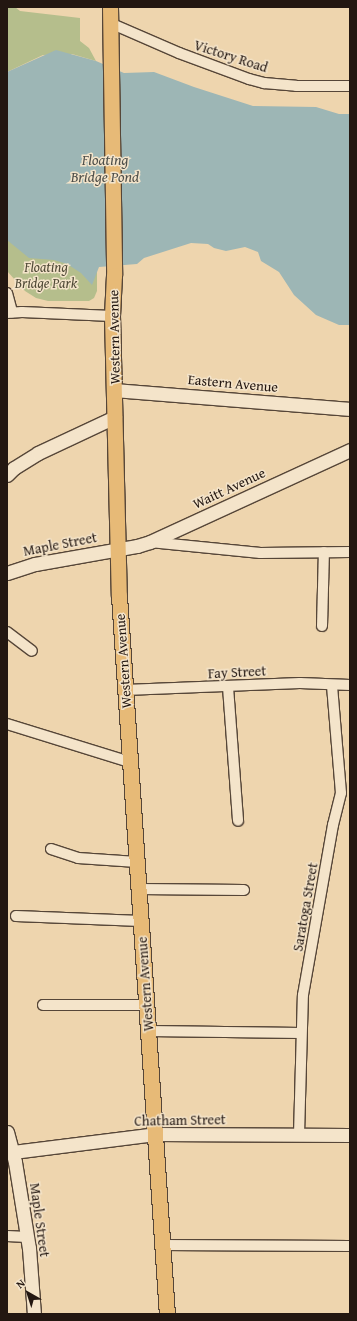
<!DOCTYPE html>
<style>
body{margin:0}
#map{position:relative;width:357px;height:1321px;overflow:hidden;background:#eed5ae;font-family:"Gentium Book Plus",serif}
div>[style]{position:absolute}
.green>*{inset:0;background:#b5be8c}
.water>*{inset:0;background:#9db6b5}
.roads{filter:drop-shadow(1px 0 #564638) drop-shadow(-1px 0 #564638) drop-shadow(0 1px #564638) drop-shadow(0 -1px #564638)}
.street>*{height:10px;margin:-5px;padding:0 5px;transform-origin:5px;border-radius:5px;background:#f4e4ca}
.secondary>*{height:13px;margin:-6.5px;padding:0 6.5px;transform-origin:6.5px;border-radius:6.5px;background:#f4e4ca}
.primary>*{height:15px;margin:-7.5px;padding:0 7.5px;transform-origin:7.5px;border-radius:7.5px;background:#e7ba77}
span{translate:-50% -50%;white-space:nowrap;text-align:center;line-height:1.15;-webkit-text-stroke:3px #f4e4ca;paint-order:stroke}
.street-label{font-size:14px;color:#231711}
.park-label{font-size:14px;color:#4f4936;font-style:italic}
.water-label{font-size:15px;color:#4e4f4a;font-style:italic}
.frame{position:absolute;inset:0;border:8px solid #231711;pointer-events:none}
.north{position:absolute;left:8px;top:1273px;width:40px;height:40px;-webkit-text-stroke:3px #f4e4ca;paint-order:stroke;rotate:321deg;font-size:11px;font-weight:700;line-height:16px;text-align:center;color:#231711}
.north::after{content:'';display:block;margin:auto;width:14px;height:18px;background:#231711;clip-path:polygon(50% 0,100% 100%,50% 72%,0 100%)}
</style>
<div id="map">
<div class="green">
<i style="clip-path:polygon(7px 7px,15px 7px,20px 11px,80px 18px,80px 41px,89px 48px,96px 61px,72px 54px,43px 55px,7px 72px)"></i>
<i style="clip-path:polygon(7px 219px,97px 262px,97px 291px,94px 298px,89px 301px,48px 301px,36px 298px,25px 291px,7px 271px)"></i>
</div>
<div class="water">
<i style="clip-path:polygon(56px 50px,96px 61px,124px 73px,154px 72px,194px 87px,253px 106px,316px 107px,339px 114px,350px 114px,350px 325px,339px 325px,316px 315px,294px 295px,279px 272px,261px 261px,258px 252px,245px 247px,226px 251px,214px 248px,208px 244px,191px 243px,144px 258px,137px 264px,99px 267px,92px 285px,81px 273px,67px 264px,54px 260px,29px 258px,7px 240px,7px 72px)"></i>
</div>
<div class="roads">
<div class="street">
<i style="left:110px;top:23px;width:75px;rotate:23.5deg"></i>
<i style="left:179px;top:53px;width:75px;rotate:20.4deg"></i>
<i style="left:249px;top:79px;width:16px;rotate:15deg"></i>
<i style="left:264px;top:83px;width:32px;rotate:5deg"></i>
<i style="left:296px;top:86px;width:54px"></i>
<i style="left:7px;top:293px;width:20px;rotate:75deg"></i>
<i style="left:7px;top:313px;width:15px;rotate:-4deg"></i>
<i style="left:22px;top:312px;width:90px;rotate:2.5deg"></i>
<i style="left:150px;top:542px;width:111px;rotate:5.7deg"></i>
<i style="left:260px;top:553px;width:90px;rotate:-0.6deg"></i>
<i style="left:322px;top:626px;width:74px;rotate:-88.5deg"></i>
<i style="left:7px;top:632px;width:31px;rotate:37deg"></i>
<i style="left:228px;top:687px;width:134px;rotate:85.7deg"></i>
<i style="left:125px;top:690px;width:175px;rotate:-2.3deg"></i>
<i style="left:300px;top:683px;width:50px;rotate:2.3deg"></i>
<i style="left:7px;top:724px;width:129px;rotate:17.2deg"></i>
<i style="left:51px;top:849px;width:28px;rotate:18deg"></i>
<i style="left:78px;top:858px;width:59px;rotate:3.9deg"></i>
<i style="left:139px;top:889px;width:105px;rotate:0.5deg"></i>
<i style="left:16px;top:916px;width:125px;rotate:2.3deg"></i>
<i style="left:43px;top:1005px;width:103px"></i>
<i style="left:149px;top:1031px;width:152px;rotate:0.8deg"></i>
<i style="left:299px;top:1135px;width:140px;rotate:-88.4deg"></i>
<i style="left:303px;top:995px;width:173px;rotate:-80deg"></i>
<i style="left:333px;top:825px;width:33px;rotate:-76deg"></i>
<i style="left:341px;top:793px;width:108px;rotate:-94.8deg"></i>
<i style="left:7px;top:1236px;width:20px;rotate:3deg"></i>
<i style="left:163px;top:1245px;width:187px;rotate:0.3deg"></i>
</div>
<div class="secondary">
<i style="left:114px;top:390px;width:237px;rotate:4.6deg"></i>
<i style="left:7px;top:475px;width:10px;rotate:-45deg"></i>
<i style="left:14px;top:468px;width:28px;rotate:-32deg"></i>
<i style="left:38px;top:453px;width:85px;rotate:-25.1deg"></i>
<i style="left:7px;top:573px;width:29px;rotate:-18deg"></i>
<i style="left:35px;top:564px;width:104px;rotate:-10deg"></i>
<i style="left:137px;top:546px;width:14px;rotate:-17deg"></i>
<i style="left:150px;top:542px;width:220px;rotate:-24.7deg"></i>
<i style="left:7px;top:1132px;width:31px;rotate:75deg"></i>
<i style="left:15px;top:1162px;width:87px;rotate:80.8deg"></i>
<i style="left:29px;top:1248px;width:66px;rotate:85.7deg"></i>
<i style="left:13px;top:1152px;width:143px;rotate:-7.2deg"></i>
<i style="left:155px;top:1134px;width:195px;rotate:0.3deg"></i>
</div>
<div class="primary">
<i style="left:110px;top:7px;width:268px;rotate:89.1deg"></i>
<i style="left:114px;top:275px;width:41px;rotate:92.8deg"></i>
<i style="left:112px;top:316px;width:280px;rotate:88.6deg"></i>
<i style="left:119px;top:596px;width:720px;rotate:86.18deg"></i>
</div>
</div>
<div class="street-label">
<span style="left:231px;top:56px;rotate:18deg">Victory Road</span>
<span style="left:114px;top:337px;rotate:-91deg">Western Avenue</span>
<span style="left:233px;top:383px;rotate:5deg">Eastern Avenue</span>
<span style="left:229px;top:488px;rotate:-25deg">Waitt Avenue</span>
<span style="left:60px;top:544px;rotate:-11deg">Maple Street</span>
<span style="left:123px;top:661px;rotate:-94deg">Western Avenue</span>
<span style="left:237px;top:672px;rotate:-3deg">Fay Street</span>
<span style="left:305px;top:907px;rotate:-80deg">Saratoga Street</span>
<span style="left:145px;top:984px;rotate:-94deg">Western Avenue</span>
<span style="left:180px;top:1120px;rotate:-1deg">Chatham Street</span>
<span style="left:40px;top:1220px;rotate:82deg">Maple Street</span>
</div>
<div class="park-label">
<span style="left:46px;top:275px">Floating<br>Bridge Park</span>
</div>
<div class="water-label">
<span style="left:105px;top:168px">Floating<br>Bridge Pond</span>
</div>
<div class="frame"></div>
<div class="north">N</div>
</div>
